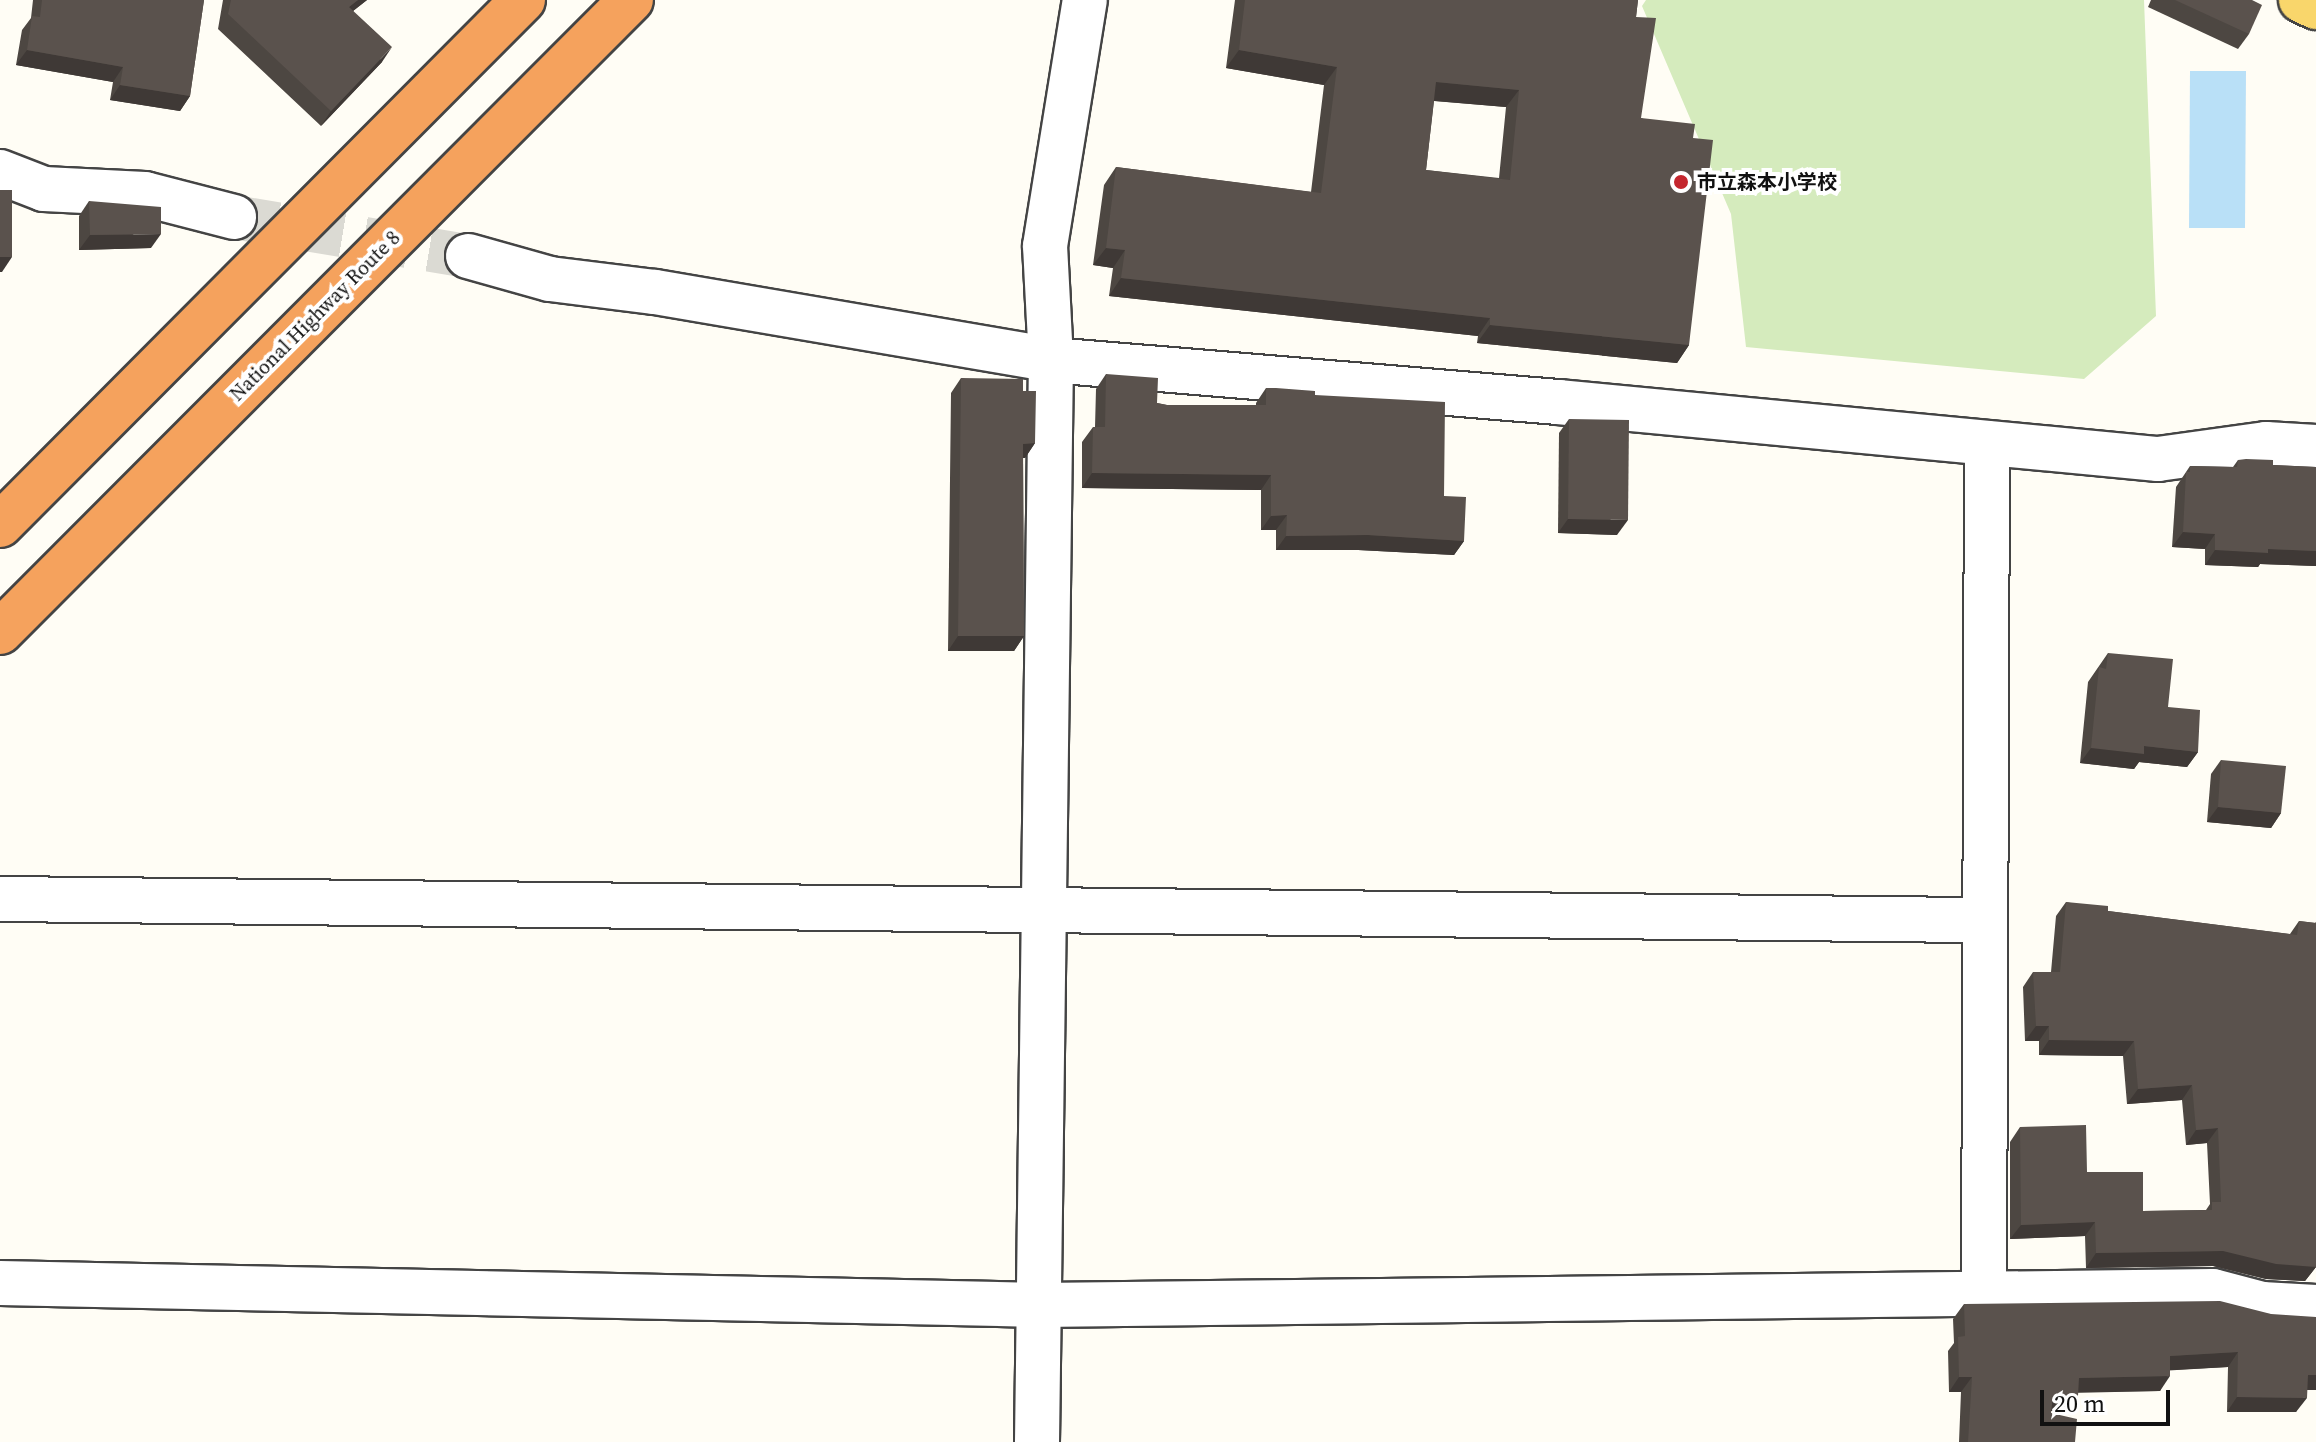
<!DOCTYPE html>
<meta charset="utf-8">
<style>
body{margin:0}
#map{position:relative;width:2316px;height:1442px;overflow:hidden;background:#fffdf5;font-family:"Source Serif 4","Noto Sans JP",serif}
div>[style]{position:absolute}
.green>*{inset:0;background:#d5ebbd}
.water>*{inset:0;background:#b9e0f7}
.minor-tunnel>*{height:44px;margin-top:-22px;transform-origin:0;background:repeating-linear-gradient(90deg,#dbdad3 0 44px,transparent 0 66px)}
.roads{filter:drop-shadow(2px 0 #444) drop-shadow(-2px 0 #444) drop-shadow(0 2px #444) drop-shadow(0 -2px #444)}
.minor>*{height:44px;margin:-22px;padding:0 22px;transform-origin:22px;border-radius:22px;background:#fff}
.major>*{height:44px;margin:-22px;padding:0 22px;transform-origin:22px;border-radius:22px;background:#f9d66b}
.highway>*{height:44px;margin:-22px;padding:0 22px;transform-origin:22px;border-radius:22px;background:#f5a25d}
.wall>*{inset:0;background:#4d4742}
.shaded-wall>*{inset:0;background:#3f3936}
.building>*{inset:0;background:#5a524d}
.dots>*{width:22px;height:22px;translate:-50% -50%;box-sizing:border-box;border:4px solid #fff;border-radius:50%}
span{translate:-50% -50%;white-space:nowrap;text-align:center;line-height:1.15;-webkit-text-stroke:8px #fff;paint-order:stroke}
.poi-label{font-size:20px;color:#111;font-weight:700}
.left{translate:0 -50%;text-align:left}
.street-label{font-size:20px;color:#111}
.scale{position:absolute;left:2040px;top:1390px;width:130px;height:36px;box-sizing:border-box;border:4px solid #111;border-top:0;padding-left:10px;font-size:24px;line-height:28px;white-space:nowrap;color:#111;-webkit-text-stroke:6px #fff;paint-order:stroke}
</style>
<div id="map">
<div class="green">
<i style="clip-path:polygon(1646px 0,2144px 0,2156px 316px,2084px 379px,1746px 347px,1731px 214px,1642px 6px)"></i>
</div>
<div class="water">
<i style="clip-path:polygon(2190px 71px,2246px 71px,2245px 228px,2189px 228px)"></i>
</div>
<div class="minor-tunnel">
<i style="left:234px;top:217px;width:237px;rotate:9.5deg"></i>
</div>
<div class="roads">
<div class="minor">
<i style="left:0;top:172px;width:47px;rotate:21.1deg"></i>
<i style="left:44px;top:189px;width:101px;rotate:2.8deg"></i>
<i style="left:145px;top:194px;width:92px;rotate:14.5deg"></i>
<i style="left:468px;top:256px;width:85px;rotate:15.7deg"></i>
<i style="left:550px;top:279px;width:106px;rotate:7.1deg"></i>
<i style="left:655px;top:292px;width:402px;rotate:9.7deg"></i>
<i style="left:1051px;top:360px;width:509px;rotate:4.74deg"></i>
<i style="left:1558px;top:402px;width:603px;rotate:5.43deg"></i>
<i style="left:2158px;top:459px;width:109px;rotate:-7.9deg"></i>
<i style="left:2266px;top:444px;width:50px;rotate:3.4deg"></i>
<i style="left:0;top:899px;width:1985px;rotate:0.61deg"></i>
<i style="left:0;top:1283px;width:1039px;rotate:1.21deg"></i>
<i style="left:1039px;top:1305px;width:1174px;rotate:-0.68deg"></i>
<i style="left:2213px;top:1291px;width:51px;rotate:14.9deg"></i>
<i style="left:2262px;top:1304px;width:54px;rotate:3.2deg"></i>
<i style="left:1984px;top:1296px;width:853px;rotate:-89.8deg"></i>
<i style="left:1037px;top:1442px;width:1082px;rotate:-89.26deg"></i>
<i style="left:1051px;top:360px;width:114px;rotate:-93deg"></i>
<i style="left:1045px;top:246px;width:249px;rotate:-80.8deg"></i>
</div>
<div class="major">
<i style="left:2301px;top:0;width:17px;rotate:25deg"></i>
</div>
<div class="highway">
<i style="left:0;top:525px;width:741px;rotate:-45.11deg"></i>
<i style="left:0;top:632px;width:893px;rotate:-45.05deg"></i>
</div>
</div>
<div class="wall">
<i style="clip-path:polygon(33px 0,204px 0,190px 96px,180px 111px,110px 100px,113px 82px,16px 65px,22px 30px,31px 18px)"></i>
<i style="clip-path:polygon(223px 0,367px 0,353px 11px,382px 62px,321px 126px,218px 29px)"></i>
<i style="clip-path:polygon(evenodd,1235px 0,1638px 0,1636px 17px,1641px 118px,1693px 138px,1689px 345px,1677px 363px,1477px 343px,1478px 336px,1109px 296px,1113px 268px,1093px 265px,1104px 185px,1116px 167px,1311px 192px,1324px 85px,1226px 68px,1235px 0,1434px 101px,1506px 107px,1499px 178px,1426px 170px,1434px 101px)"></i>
<i style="clip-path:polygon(2151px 0,2252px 0,2249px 34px,2238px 49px,2148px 7px)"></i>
<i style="clip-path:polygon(89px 201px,151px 248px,79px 250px,79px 216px)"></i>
<i style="clip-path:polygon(1106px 374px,1157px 403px,1167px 405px,1256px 405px,1256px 403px,1266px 388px,1315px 395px,1444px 496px,1464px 541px,1454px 555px,1358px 550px,1276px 550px,1276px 530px,1261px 530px,1261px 490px,1082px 488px,1082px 442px,1093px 427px,1095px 427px,1096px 389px)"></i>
<i style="clip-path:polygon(961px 378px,1023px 391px,1035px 443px,1025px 458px,1023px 458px,1024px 636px,1014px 651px,948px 651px,951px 393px)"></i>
<i style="clip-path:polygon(1569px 419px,1617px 535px,1558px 533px,1559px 433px)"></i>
<i style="clip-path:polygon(2238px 460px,2273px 465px,2316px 467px,2316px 566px,2260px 564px,2258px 567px,2205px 565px,2205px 549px,2172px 547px,2176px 487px,2190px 466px,2233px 467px)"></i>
<i style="clip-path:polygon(2108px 653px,2168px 707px,2198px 752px,2187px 767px,2139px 762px,2134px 769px,2080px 763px,2088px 682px)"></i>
<i style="clip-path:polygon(2221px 760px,2281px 813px,2271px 828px,2207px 822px,2211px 774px)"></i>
<i style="clip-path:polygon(2066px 902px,2108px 911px,2290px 934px,2299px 921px,2315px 923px,2316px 922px,2316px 1267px,2305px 1281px,2266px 1279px,2213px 1266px,2086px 1268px,2085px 1236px,2010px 1239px,2010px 1142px,2020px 1127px,2143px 1211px,2206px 1210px,2210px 1204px,2207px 1143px,2186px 1145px,2182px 1100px,2127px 1104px,2123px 1056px,2039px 1055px,2039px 1041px,2025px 1041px,2023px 987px,2033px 972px,2051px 972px,2056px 916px)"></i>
<i style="clip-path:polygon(1964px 1304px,2271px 1314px,2316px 1390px,2307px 1390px,2296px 1412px,2227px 1412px,2228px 1367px,2170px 1370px,2160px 1391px,2078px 1392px,2068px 1411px,2051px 1411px,2051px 1413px,2075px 1442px,1959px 1442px,1961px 1392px,1949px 1392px,1948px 1351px,1954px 1343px,1953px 1319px)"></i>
</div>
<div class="shaded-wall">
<i style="clip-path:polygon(358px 0,367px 0,339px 22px,349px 7px)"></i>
<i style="clip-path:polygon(392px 47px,382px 62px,321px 126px,331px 111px)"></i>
<i style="clip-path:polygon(27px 50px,123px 67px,113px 82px,16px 65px)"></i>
<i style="clip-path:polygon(1239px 50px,1337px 67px,1324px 85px,1226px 68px)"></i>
<i style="clip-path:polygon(1436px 82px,1519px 90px,1506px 107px,1424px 100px)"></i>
<i style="clip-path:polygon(120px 85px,190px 96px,180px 111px,110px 100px)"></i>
<i style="clip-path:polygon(161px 234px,151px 248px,79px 250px,90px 235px)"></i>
<i style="clip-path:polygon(1106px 248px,1125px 250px,1113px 268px,1093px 265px)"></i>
<i style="clip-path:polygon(0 257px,12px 257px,2px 272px,0 272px)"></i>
<i style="clip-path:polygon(1121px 278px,1490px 318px,1478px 336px,1109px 296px)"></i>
<i style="clip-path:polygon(1490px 325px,1689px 345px,1677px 363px,1477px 343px)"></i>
<i style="clip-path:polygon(1035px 443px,1025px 458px,1013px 458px,1023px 444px)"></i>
<i style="clip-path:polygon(1092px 473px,1271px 475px,1261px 490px,1082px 488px)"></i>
<i style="clip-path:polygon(1287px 515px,1276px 530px,1261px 530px,1271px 516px)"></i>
<i style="clip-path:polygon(1568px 519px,1628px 520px,1617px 535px,1558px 533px)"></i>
<i style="clip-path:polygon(2183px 532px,2215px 534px,2205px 549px,2172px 547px)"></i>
<i style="clip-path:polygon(1368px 535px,1464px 541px,1454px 555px,1358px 550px,1276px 550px,1286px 536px)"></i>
<i style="clip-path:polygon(2268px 549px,2316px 551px,2316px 566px,2260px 564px,2258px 567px,2205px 565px,2215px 550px)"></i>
<i style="clip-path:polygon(958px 636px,1024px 636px,1014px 651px,948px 651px)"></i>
<i style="clip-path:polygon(2144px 746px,2198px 752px,2187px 767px,2139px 762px,2134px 769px,2080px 763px,2091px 748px)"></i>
<i style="clip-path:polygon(2218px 807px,2281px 813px,2271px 828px,2207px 822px)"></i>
<i style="clip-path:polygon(2036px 1026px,2049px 1026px,2039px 1041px,2025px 1041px)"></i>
<i style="clip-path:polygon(2049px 1040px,2134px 1041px,2123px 1056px,2039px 1055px)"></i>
<i style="clip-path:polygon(2192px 1085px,2182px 1100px,2127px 1104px,2138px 1089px)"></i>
<i style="clip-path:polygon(2218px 1128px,2207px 1143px,2186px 1145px,2196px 1130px)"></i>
<i style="clip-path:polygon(2095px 1222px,2085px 1236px,2010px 1239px,2021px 1225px)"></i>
<i style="clip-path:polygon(2223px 1251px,2316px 1254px,2316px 1267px,2305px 1281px,2266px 1279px,2213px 1266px,2086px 1268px,2096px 1253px)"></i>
<i style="clip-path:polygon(2238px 1352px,2228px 1367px,2160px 1371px,2170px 1356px)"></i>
<i style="clip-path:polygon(2308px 1375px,2316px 1375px,2316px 1390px,2297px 1390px)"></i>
<i style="clip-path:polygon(2170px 1376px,2160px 1391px,2069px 1393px,2079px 1378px)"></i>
<i style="clip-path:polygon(1959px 1377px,1972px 1377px,1961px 1392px,1949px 1392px)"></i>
<i style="clip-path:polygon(2053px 1396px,2078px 1396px,2068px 1411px,2043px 1411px)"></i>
<i style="clip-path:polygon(2237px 1397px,2307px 1398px,2296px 1412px,2227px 1412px)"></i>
</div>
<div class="building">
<i style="clip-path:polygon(42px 0,204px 0,190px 96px,120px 85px,123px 67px,27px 50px,32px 16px,40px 17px)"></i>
<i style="clip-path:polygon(231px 0,358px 0,349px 7px,392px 47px,331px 111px,228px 14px)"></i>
<i style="clip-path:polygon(evenodd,1245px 0,1638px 0,1636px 17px,1656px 18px,1641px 118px,1695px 124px,1693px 138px,1713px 140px,1689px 345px,1490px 325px,1490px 318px,1121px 278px,1125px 250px,1106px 248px,1116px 167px,1321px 193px,1337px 67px,1239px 50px,1245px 0,1436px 82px,1519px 90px,1510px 180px,1426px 170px,1436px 82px)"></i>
<i style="clip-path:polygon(2175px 0,2252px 0,2262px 5px,2249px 34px)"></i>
<i style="clip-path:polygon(0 190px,12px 190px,12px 257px,0 257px)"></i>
<i style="clip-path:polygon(89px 201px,161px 207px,161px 234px,90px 235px)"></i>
<i style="clip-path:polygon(1106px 374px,1158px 378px,1157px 403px,1167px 405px,1266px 405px,1266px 388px,1276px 388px,1315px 391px,1315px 395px,1445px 402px,1444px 496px,1466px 497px,1464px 541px,1368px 535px,1286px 536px,1287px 515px,1271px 516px,1271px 475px,1092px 473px,1093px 427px,1105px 427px)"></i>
<i style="clip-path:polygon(961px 378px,1023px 379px,1023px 391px,1036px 391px,1035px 443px,1023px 444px,1024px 636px,958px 636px)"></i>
<i style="clip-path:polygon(1569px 419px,1629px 420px,1628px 520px,1568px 519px)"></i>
<i style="clip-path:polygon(2246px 459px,2273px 460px,2273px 465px,2316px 467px,2316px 551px,2268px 549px,2268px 553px,2215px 550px,2215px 534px,2183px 532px,2186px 472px,2190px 472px,2190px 466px,2237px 467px,2238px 460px)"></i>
<i style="clip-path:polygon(2108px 653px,2173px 659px,2168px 707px,2200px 710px,2198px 752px,2144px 746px,2144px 754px,2091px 748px,2099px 667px,2106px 669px)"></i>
<i style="clip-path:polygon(2221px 760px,2286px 766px,2281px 813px,2218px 807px)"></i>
<i style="clip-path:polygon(2066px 902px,2108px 906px,2108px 911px,2297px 935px,2299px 921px,2316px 923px,2316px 1267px,2276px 1264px,2223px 1251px,2096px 1253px,2095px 1222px,2021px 1225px,2020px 1127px,2086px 1125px,2087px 1172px,2143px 1172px,2143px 1211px,2212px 1210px,2212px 1202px,2221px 1202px,2218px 1128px,2196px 1130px,2192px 1085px,2138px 1089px,2134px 1041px,2049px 1040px,2049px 1026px,2036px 1026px,2033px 972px,2060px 972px)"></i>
<i style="clip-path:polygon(2220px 1301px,2271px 1314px,2316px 1317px,2316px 1375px,2308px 1375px,2307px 1398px,2237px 1397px,2238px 1352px,2170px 1356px,2170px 1376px,2079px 1378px,2078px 1396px,2053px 1396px,2051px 1413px,2077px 1419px,2075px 1442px,1968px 1442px,1972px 1377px,1959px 1377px,1958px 1337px,1965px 1336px,1964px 1304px)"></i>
</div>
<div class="dots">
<i style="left:1681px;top:182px;background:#c4262e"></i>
</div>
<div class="poi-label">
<span class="left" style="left:1697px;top:182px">市立森本小学校</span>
</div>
<div class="street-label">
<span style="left:315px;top:316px;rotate:-45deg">National Highway Route 8</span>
</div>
<div class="scale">20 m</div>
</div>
